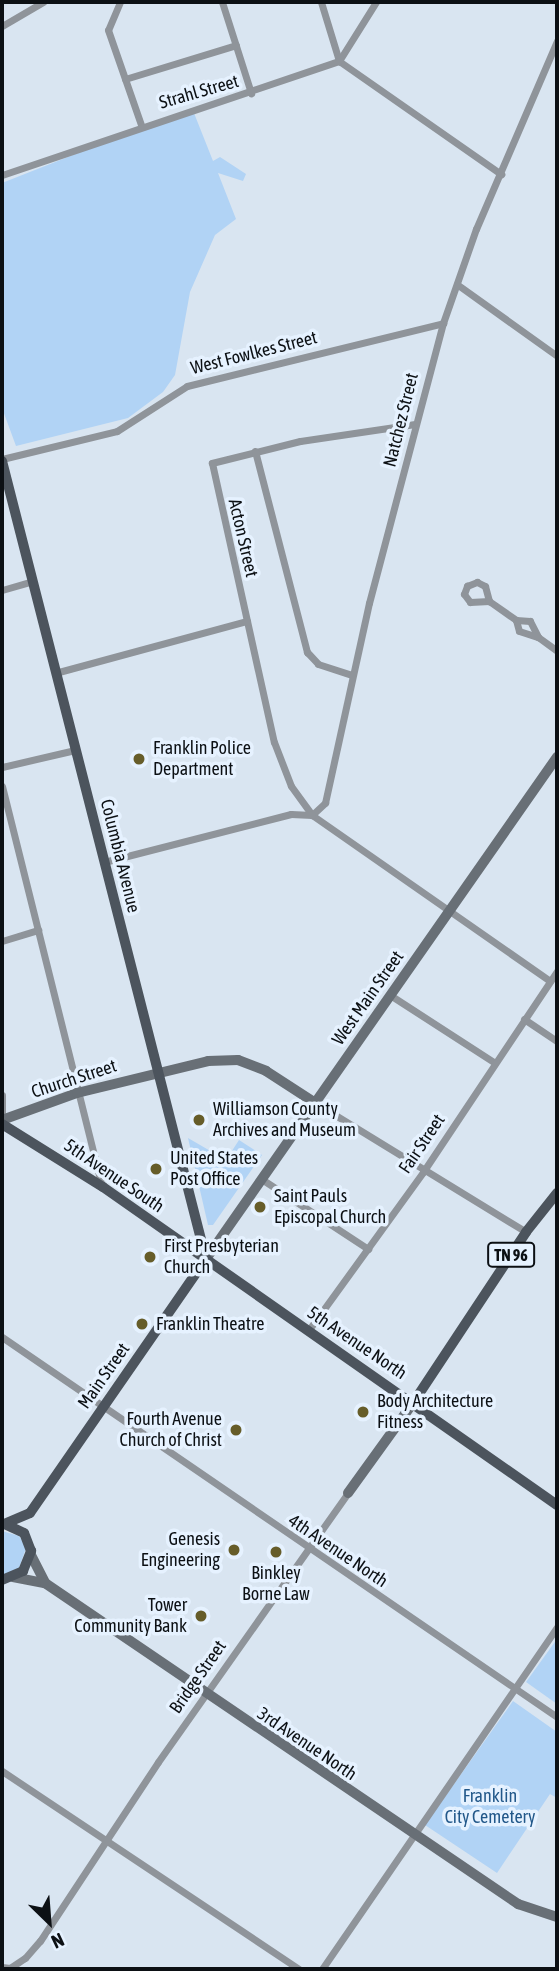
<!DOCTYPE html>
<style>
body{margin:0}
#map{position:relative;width:559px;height:1971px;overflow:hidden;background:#d9e5f1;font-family:"Asap Condensed",sans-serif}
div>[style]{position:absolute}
.green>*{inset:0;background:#b1d3f5}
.street>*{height:7px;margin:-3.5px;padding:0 3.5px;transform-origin:3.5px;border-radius:3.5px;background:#8f949a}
.secondary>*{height:10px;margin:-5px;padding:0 5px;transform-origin:5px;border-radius:5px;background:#686f76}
.primary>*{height:10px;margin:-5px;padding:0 5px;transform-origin:5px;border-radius:5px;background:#4c545d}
.dots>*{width:19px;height:19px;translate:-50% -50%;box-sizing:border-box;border:4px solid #e6f2ff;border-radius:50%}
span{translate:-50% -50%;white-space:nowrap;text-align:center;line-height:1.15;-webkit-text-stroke:7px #e6f2ff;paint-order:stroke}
.shield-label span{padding:2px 5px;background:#e6f2ff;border:2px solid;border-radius:5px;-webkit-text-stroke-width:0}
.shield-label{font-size:16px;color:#0c1014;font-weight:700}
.street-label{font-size:18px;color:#0c1014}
.poi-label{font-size:18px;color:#0c1014}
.left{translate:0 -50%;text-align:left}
.right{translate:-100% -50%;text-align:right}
.park-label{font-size:18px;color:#22588a}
.frame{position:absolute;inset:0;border:4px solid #0c1014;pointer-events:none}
.north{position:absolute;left:14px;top:1887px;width:70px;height:70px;-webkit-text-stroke:5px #e6f2ff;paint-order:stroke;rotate:155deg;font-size:19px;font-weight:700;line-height:28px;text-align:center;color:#0c1014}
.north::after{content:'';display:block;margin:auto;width:24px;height:32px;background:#0c1014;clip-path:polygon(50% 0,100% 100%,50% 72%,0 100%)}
</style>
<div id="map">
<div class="green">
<i style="clip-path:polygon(192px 108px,213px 161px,220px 157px,246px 174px,243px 181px,218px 173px,236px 219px,215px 235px,190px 292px,175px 375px,163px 392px,128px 418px,16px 446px,2px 408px,2px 183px)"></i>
<i style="clip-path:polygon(188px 1138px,226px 1160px,239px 1140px,262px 1155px,213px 1225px,208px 1225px)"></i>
<i style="clip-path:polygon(2px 1531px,19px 1536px,26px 1548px,19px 1568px,6px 1574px,2px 1574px)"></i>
<i style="clip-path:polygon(557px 1639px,557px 1704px,526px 1682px)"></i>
<i style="clip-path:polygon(513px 1701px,557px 1732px,557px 1798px,550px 1794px,497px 1873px,425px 1825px)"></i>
</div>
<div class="street">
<i style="left:120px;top:2px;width:30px;rotate:113deg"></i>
<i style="left:108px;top:30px;width:101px;rotate:70.8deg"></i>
<i style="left:222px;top:2px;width:96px;rotate:72.3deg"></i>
<i style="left:321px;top:2px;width:62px;rotate:73deg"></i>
<i style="left:339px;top:61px;width:198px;rotate:34.9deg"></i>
<i style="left:2px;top:26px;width:48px;rotate:-30.3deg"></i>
<i style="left:125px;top:79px;width:116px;rotate:-17deg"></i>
<i style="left:2px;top:175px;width:356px;rotate:-18.7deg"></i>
<i style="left:339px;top:61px;width:70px;rotate:-57.9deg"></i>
<i style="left:458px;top:285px;width:122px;rotate:35.6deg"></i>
<i style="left:415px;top:424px;width:116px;rotate:171.6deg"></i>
<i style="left:300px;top:441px;width:91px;rotate:166deg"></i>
<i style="left:212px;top:463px;width:286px;rotate:77.5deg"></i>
<i style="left:274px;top:742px;width:47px;rotate:68.9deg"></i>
<i style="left:291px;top:786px;width:36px;rotate:54deg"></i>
<i style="left:312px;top:815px;width:290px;rotate:34.9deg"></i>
<i style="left:255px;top:451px;width:208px;rotate:75.5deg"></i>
<i style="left:307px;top:652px;width:16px;rotate:47deg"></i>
<i style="left:318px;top:664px;width:36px;rotate:18deg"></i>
<i style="left:2px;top:459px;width:118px;rotate:-13.7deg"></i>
<i style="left:117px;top:431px;width:83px;rotate:-32.7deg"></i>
<i style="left:187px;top:386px;width:264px;rotate:-13.8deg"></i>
<i style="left:2px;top:590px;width:32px;rotate:-16deg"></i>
<i style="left:489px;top:601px;width:19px;rotate:177deg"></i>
<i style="left:470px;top:602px;width:10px;rotate:-127deg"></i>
<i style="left:464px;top:594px;width:9px;rotate:-69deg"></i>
<i style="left:467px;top:586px;width:11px;rotate:-22deg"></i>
<i style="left:477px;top:582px;width:9px;rotate:27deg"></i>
<i style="left:485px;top:586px;width:16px;rotate:75deg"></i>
<i style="left:489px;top:601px;width:33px;rotate:35deg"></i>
<i style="left:516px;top:620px;width:14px;rotate:4deg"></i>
<i style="left:530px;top:621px;width:18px;rotate:63deg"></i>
<i style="left:538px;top:637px;width:24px;rotate:36deg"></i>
<i style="left:516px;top:620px;width:11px;rotate:75deg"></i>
<i style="left:519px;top:631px;width:20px;rotate:18deg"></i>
<i style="left:55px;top:673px;width:199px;rotate:-15.2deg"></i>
<i style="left:2px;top:767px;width:75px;rotate:-13.1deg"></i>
<i style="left:2px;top:786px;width:412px;rotate:76deg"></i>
<i style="left:312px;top:815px;width:18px;rotate:-43deg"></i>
<i style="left:325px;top:803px;width:205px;rotate:-77.6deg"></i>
<i style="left:369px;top:603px;width:290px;rotate:-75.2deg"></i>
<i style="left:443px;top:323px;width:100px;rotate:-70.7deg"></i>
<i style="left:476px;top:229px;width:205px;rotate:-66.7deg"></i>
<i style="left:104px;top:862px;width:193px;rotate:-14.4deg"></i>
<i style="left:291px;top:814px;width:21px;rotate:3deg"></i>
<i style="left:2px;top:941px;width:38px;rotate:-17deg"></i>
<i style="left:390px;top:995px;width:125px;rotate:32.9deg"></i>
<i style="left:524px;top:1019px;width:40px;rotate:34deg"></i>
<i style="left:2px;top:1095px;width:17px;rotate:90deg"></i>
<i style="left:314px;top:1102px;width:249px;rotate:31.5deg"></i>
<i style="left:263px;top:1180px;width:126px;rotate:33.3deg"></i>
<i style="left:308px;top:1331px;width:196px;rotate:-54.1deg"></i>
<i style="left:423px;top:1172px;width:242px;rotate:-56.3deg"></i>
<i style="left:2px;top:1337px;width:673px;rotate:34.4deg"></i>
<i style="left:2px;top:1771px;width:357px;rotate:33.7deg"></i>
<i style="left:2px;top:1967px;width:8px;rotate:7deg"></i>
<i style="left:10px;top:1968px;width:18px;rotate:-34deg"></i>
<i style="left:25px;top:1958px;width:23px;rotate:-49deg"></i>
<i style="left:40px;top:1941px;width:214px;rotate:-56.6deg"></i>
<i style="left:158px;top:1762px;width:329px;rotate:-54.8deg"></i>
<i style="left:322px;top:1969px;width:415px;rotate:-55.5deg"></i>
</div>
<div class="secondary">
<i style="left:2px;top:1120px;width:80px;rotate:-19.8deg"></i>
<i style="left:77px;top:1093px;width:135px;rotate:-13.7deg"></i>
<i style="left:208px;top:1061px;width:30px;rotate:-2deg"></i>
<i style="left:238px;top:1060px;width:30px;rotate:21deg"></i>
<i style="left:266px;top:1071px;width:57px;rotate:32.9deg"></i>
<i style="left:206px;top:1259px;width:613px;rotate:-55.04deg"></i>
<i style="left:348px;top:1493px;width:111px;rotate:-54.2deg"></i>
<i style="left:31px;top:1555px;width:31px;rotate:63deg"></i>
<i style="left:13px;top:1577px;width:33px;rotate:11deg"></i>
<i style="left:45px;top:1583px;width:572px;rotate:34.16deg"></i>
<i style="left:518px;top:1904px;width:41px;rotate:18.4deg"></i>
</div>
<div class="primary">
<i style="left:2px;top:461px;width:824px;rotate:75.66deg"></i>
<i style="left:2px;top:1124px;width:119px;rotate:32deg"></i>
<i style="left:103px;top:1187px;width:554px;rotate:35.01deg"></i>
<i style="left:413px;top:1403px;width:205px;rotate:-56.5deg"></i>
<i style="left:526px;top:1232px;width:50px;rotate:-51.5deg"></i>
<i style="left:4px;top:1524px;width:28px;rotate:-23deg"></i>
<i style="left:30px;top:1513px;width:309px;rotate:-55.3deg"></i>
<i style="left:2px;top:1580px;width:23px;rotate:-23deg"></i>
<i style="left:23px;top:1571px;width:22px;rotate:-68deg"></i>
<i style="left:31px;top:1551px;width:19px;rotate:-111deg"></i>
<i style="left:24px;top:1533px;width:21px;rotate:-155deg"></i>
</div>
<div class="dots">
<i style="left:139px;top:759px;background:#665d2a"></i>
<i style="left:199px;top:1120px;background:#665d2a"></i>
<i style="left:156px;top:1169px;background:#665d2a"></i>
<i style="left:260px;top:1207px;background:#665d2a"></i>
<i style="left:150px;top:1257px;background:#665d2a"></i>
<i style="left:142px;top:1324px;background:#665d2a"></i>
<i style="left:363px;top:1412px;background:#665d2a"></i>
<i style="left:236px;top:1430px;background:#665d2a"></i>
<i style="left:234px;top:1550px;background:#665d2a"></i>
<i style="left:276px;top:1552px;background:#665d2a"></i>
<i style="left:201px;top:1616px;background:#665d2a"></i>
</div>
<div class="shield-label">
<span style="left:511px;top:1255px">TN 96</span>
</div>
<div class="street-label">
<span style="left:199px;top:92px;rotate:-16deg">Strahl Street</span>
<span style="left:254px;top:353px;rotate:-14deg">West Fowlkes Street</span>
<span style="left:401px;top:420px;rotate:-76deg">Natchez Street</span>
<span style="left:243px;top:538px;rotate:77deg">Acton Street</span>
<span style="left:120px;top:856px;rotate:76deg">Columbia Avenue</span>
<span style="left:368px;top:998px;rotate:-55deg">West Main Street</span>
<span style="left:74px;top:1079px;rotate:-18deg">Church Street</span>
<span style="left:422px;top:1144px;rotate:-56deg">Fair Street</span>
<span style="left:114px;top:1176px;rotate:34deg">5th Avenue South</span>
<span style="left:357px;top:1343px;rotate:34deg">5th Avenue North</span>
<span style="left:104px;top:1376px;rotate:-55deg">Main Street</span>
<span style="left:338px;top:1551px;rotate:34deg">4th Avenue North</span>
<span style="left:198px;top:1677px;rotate:-55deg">Bridge Street</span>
<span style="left:307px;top:1744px;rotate:34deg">3rd Avenue North</span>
</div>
<div class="poi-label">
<span class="left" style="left:153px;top:759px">Franklin Police<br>Department</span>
<span class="left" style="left:213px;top:1120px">Williamson County<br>Archives and Museum</span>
<span class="left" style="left:170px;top:1169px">United States<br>Post Office</span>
<span class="left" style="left:274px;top:1207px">Saint Pauls<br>Episcopal Church</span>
<span class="left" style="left:164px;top:1257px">First Presbyterian<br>Church</span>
<span class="left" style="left:156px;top:1324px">Franklin Theatre</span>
<span class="left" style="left:377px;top:1412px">Body Architecture<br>Fitness</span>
<span class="right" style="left:222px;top:1430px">Fourth Avenue<br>Church of Christ</span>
<span class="right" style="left:220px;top:1550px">Genesis<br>Engineering</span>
<span style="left:276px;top:1584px">Binkley<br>Borne Law</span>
<span class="right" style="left:187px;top:1616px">Tower<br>Community Bank</span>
</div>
<div class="park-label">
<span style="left:490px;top:1807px">Franklin<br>City Cemetery</span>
</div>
<div class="frame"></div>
<div class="north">N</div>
</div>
